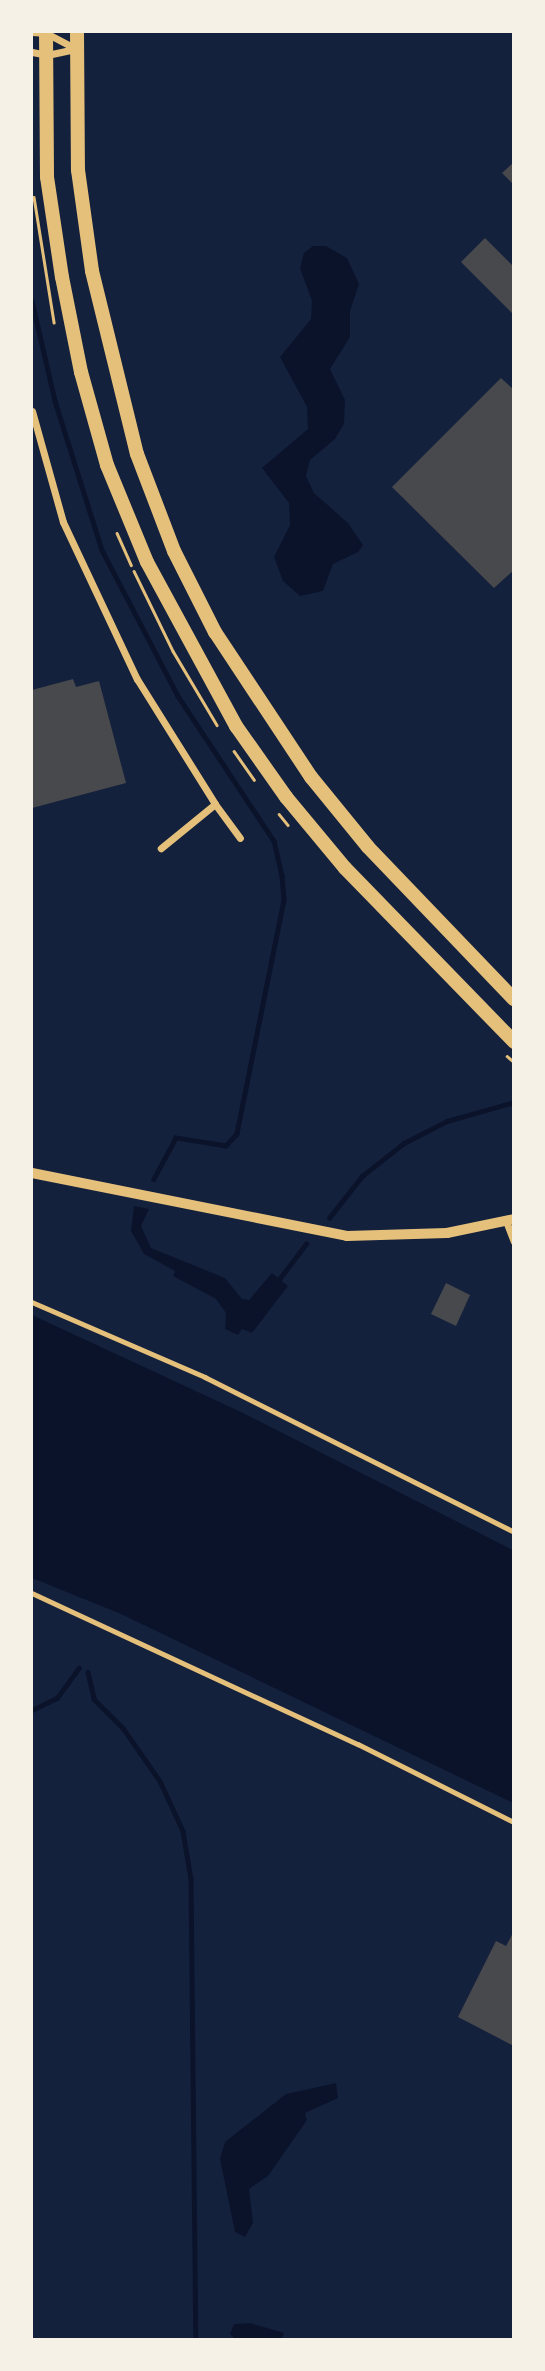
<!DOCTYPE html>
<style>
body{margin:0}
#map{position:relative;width:545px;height:2371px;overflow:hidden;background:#14213d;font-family:Cabin,sans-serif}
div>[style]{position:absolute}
.water>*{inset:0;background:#0b132b}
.stream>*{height:4.5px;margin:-2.25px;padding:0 2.25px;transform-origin:2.25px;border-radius:2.25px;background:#0b132b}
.building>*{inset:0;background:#48494c}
.path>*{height:2.5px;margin:-1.25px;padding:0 1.25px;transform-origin:1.25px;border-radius:1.25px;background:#e5c07b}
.service>*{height:4.5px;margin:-2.25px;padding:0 2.25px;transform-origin:2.25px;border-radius:2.25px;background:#e5c07b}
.minor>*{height:7px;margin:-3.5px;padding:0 3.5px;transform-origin:3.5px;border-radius:3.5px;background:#e5c07b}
.tertiary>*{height:10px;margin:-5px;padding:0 5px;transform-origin:5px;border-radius:5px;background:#e5c07b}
.primary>*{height:14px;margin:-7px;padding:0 7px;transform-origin:7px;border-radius:7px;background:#e5c07b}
span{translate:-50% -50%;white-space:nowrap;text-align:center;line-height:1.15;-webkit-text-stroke:6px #f6f1e7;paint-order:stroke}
.frame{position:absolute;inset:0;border:33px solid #f6f1e7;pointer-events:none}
</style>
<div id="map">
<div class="water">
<i style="clip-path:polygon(313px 246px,326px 246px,347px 258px,359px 284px,350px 311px,350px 337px,330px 369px,345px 400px,344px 424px,335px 439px,310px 460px,306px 476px,314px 493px,348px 523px,363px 545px,358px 552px,333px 564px,323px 591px,300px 596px,283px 581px,274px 557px,290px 525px,289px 503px,262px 468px,308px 429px,307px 407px,280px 357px,311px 319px,312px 301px,300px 268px,304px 253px)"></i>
<i style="clip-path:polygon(134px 1206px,149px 1209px,141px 1226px,151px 1248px,225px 1278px,242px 1299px,249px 1300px,272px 1273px,288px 1286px,252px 1333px,242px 1329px,238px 1335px,225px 1329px,226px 1313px,216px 1299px,173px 1276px,175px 1271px,144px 1254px,131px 1231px)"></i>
<i style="clip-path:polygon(32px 1315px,241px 1412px,513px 1550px,513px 1803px,121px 1614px,32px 1578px)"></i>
<i style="clip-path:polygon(336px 2083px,338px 2098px,305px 2113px,307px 2120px,268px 2176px,249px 2189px,253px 2223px,245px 2237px,235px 2232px,220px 2159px,225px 2142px,286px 2094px)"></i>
<i style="clip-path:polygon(250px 2323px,284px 2333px,281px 2340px,235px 2339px,230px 2334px,234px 2324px)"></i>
</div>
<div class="stream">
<i style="left:32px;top:301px;width:103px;rotate:77deg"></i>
<i style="left:55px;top:401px;width:156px;rotate:72.5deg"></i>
<i style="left:102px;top:550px;width:165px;rotate:62.5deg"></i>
<i style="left:178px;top:696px;width:174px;rotate:56.5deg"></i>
<i style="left:274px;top:841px;width:36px;rotate:77deg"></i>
<i style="left:282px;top:876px;width:24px;rotate:85deg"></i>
<i style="left:284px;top:900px;width:239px;rotate:101.4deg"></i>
<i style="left:237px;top:1134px;width:16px;rotate:133deg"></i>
<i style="left:226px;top:1146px;width:51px;rotate:-170.9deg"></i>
<i style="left:176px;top:1138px;width:47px;rotate:118.2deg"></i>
<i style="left:329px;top:1218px;width:53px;rotate:-51.8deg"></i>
<i style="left:362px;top:1176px;width:53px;rotate:-38.2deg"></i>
<i style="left:404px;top:1143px;width:48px;rotate:-27.1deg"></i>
<i style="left:447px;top:1121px;width:70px;rotate:-15.8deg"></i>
<i style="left:277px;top:1282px;width:48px;rotate:-52.7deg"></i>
<i style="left:88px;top:1672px;width:28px;rotate:77deg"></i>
<i style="left:94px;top:1699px;width:41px;rotate:45deg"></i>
<i style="left:123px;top:1728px;width:65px;rotate:55.1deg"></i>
<i style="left:160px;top:1781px;width:55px;rotate:65.3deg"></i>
<i style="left:183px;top:1831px;width:49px;rotate:80.5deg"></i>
<i style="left:191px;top:1879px;width:461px;rotate:89.4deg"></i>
<i style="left:32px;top:1710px;width:28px;rotate:-26deg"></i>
<i style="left:57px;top:1698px;width:37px;rotate:-54deg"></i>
</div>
<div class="building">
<i style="clip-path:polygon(514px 162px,514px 185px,502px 173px)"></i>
<i style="clip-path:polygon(485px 238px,514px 267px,514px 315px,461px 262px)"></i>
<i style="clip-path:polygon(501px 378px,514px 390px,514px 570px,494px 588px,392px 487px)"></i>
<i style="clip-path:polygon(73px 679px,76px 687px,99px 681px,126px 783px,32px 808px,32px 690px)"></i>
<i style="clip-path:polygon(446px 1283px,470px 1295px,456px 1326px,431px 1314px)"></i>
<i style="clip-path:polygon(514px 1931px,514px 2046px,458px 2017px,496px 1941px,506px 1946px)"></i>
</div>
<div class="path">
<i style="left:34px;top:197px;width:127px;rotate:80.9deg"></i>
<i style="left:117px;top:533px;width:35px;rotate:66deg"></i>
<i style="left:134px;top:571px;width:89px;rotate:64deg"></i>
<i style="left:173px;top:651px;width:86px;rotate:59.3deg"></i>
<i style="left:234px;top:751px;width:35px;rotate:55deg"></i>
<i style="left:279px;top:814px;width:14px;rotate:51deg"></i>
<i style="left:507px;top:1056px;width:9px;rotate:41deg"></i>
</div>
<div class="service">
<i style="left:32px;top:1302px;width:189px;rotate:23.4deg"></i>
<i style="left:205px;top:1377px;width:346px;rotate:26.6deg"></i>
<i style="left:32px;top:1593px;width:359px;rotate:24.9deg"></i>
<i style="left:358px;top:1744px;width:174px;rotate:26.6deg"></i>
</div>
<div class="minor">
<i style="left:32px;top:32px;width:14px;rotate:4deg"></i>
<i style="left:46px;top:33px;width:34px;rotate:28deg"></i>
<i style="left:32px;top:52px;width:15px;rotate:11deg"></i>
<i style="left:47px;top:55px;width:30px;rotate:-12deg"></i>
<i style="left:32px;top:411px;width:115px;rotate:74.4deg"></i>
<i style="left:63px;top:522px;width:174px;rotate:64.8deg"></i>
<i style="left:137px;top:679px;width:147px;rotate:58deg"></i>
<i style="left:215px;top:804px;width:70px;rotate:140.8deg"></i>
<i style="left:215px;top:804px;width:42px;rotate:53.7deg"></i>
<i style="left:506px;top:1221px;width:22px;rotate:69deg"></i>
</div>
<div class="tertiary">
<i style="left:32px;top:1173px;width:321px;rotate:11.3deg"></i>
<i style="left:347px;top:1236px;width:100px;rotate:-1.7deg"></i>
<i style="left:447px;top:1233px;width:68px;rotate:-11.8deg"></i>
</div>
<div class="primary">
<i style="left:46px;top:32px;width:145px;rotate:89.6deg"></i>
<i style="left:47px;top:177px;width:101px;rotate:81.5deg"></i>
<i style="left:62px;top:277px;width:97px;rotate:78.7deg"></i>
<i style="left:81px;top:372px;width:97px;rotate:74.4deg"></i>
<i style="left:107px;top:465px;width:105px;rotate:67.6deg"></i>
<i style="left:147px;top:562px;width:187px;rotate:61.5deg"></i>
<i style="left:236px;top:726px;width:87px;rotate:54.8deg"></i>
<i style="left:286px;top:797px;width:92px;rotate:50.3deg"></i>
<i style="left:345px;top:868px;width:243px;rotate:45.8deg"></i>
<i style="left:77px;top:32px;width:138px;rotate:89.6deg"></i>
<i style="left:78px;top:170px;width:102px;rotate:82.1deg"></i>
<i style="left:92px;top:271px;width:188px;rotate:76.2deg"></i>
<i style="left:137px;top:454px;width:104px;rotate:69.1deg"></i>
<i style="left:174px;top:551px;width:91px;rotate:63.2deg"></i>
<i style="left:215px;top:632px;width:174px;rotate:56.5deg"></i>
<i style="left:311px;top:777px;width:90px;rotate:50.8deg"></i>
<i style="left:368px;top:847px;width:211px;rotate:46.2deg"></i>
</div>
<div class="frame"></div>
</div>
